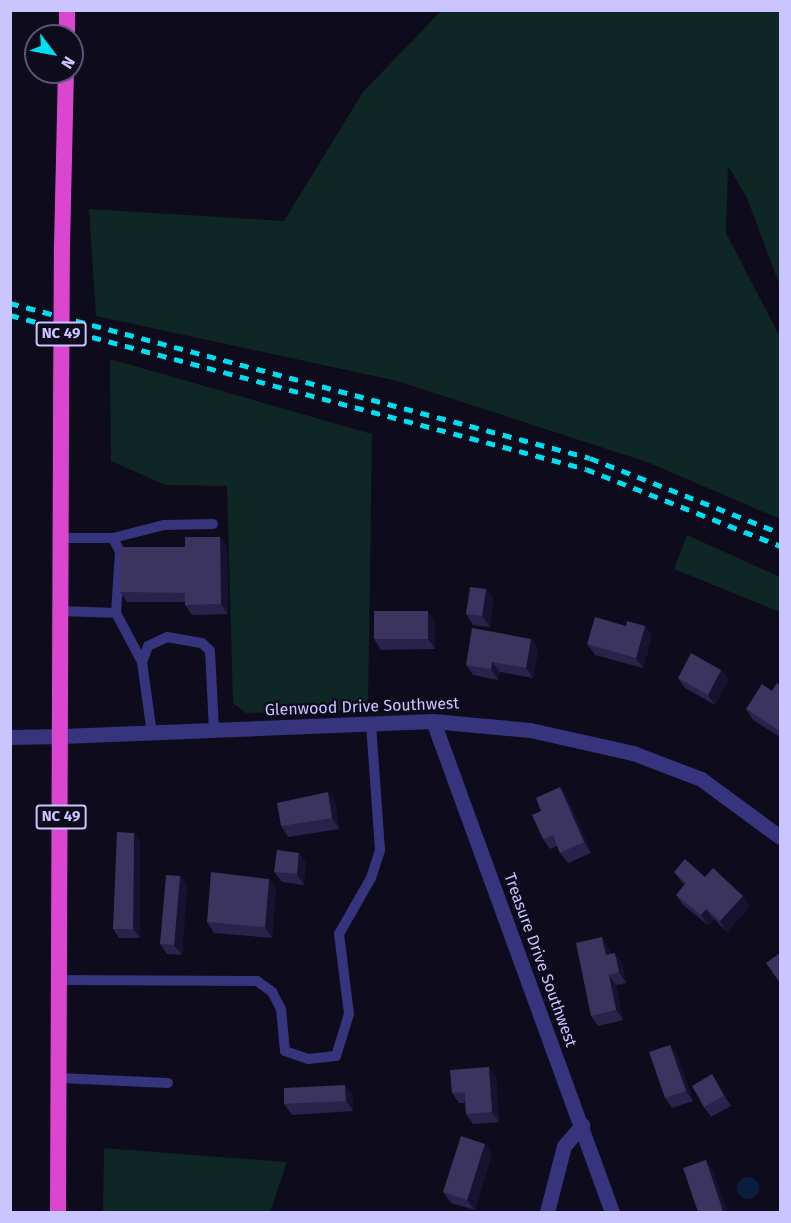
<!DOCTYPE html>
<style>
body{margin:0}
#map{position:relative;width:791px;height:1223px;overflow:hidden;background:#0d0b1c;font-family:"Fira Sans",sans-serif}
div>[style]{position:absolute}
.green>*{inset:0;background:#0e2624}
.water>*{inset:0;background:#091d3c}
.round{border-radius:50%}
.service>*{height:10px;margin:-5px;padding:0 5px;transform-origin:5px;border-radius:5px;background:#35347c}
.minor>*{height:15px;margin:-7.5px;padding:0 7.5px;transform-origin:7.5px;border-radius:7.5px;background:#35347c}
.tertiary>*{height:15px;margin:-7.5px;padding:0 7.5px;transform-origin:7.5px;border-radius:7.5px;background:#35347c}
.trunk>*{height:16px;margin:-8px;padding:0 8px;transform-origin:8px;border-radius:8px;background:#db46d0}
.rail>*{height:4.5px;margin-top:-2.25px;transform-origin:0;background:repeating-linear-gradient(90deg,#00dff0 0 9px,transparent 0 17px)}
.trunk-bridge>*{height:16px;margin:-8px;padding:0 8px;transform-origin:8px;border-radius:8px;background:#db46d0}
.wall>*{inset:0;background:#29224b}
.shaded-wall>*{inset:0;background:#171230}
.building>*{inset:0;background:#3a345e}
span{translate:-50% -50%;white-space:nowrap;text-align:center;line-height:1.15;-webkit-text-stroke:4.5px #0d0b1c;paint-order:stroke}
.shield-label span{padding:2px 4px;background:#0d0b1c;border:2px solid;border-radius:4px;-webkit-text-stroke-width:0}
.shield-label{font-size:15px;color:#cac5ff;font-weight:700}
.street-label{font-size:16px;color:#cac5ff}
.frame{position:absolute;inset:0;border:12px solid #cac5ff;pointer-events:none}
.north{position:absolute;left:24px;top:24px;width:60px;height:60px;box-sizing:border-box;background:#0d0b1c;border:2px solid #595577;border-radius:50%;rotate:122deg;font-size:16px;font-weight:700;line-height:24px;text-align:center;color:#cac5ff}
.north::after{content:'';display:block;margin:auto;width:21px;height:27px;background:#00dff0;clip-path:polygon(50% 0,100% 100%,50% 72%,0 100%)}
</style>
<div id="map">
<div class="green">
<i style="clip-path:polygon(442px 10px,780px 11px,780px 286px,747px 198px,728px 166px,726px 233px,780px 337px,780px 519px,647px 462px,397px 381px,96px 316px,89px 209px,284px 221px,363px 92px)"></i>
<i style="clip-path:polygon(110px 359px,372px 434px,368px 710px,246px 713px,233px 703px,227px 486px,165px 485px,111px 461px)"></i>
<i style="clip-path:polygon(687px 535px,780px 577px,780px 612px,674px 569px)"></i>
<i style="clip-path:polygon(104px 1148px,287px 1162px,270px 1212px,103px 1212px)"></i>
</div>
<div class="water">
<i class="round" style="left:737px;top:1177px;width:22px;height:22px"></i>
</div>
<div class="service">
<i style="left:61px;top:538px;width:52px"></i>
<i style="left:113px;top:538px;width:16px;rotate:63deg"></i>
<i style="left:120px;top:552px;width:61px;rotate:93.8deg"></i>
<i style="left:116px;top:613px;width:55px;rotate:-177.9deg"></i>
<i style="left:113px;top:538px;width:53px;rotate:-14.3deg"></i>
<i style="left:164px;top:525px;width:49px;rotate:-1.2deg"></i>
<i style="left:116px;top:613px;width:55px;rotate:62deg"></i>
<i style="left:152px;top:734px;width:73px;rotate:-97.9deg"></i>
<i style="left:142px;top:662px;width:17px;rotate:-69deg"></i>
<i style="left:148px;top:646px;width:21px;rotate:-25deg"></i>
<i style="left:167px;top:637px;width:36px;rotate:10deg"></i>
<i style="left:202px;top:643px;width:11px;rotate:45deg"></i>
<i style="left:210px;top:651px;width:80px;rotate:87.1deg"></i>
<i style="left:60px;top:980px;width:197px;rotate:0.3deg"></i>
<i style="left:257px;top:981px;width:19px;rotate:36deg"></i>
<i style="left:272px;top:992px;width:19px;rotate:62deg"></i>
<i style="left:281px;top:1009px;width:42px;rotate:84.6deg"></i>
<i style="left:285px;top:1051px;width:24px;rotate:19deg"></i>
<i style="left:308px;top:1059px;width:28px;rotate:-6deg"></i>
<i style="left:336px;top:1056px;width:44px;rotate:-72.8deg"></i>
<i style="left:349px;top:1014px;width:81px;rotate:-97.1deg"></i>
<i style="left:339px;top:934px;width:64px;rotate:-60.3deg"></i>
<i style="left:371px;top:878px;width:29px;rotate:-72deg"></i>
<i style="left:380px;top:850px;width:127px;rotate:-94.1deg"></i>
<i style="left:59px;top:1078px;width:109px;rotate:2.6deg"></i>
</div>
<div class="minor">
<i style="left:433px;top:721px;width:523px;rotate:69.97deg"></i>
<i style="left:62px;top:736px;width:371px;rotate:-2.3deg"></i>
<i style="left:433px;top:721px;width:97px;rotate:5.3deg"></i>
<i style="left:530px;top:730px;width:106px;rotate:12.6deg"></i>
<i style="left:633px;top:753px;width:73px;rotate:20.9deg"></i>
<i style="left:701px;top:779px;width:98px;rotate:36.3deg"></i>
<i style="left:547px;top:1212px;width:68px;rotate:-75.6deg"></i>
<i style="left:564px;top:1146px;width:28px;rotate:-49deg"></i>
</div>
<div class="tertiary">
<i style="left:10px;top:737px;width:52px;rotate:-1.1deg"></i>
</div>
<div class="trunk">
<i style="left:67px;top:36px;width:26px;rotate:-90deg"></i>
<i style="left:62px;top:246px;width:174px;rotate:-88.7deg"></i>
<i style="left:58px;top:1212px;width:791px;rotate:-89.78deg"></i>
</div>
<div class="rail">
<i style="left:10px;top:303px;width:600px;rotate:14.96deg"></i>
<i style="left:590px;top:458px;width:204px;rotate:21.5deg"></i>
<i style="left:10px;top:315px;width:596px;rotate:14.97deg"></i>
<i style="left:586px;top:469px;width:209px;rotate:21.6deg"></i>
</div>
<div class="trunk-bridge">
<i style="left:61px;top:421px;width:175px;rotate:-89.7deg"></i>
</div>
<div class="wall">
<i style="clip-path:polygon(220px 537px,227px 547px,228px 614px,192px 615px,185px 605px,185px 602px,127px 602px,120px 592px)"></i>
<i style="clip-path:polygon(486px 589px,493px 599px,490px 627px,473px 625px,466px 614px)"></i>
<i style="clip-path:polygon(435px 621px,435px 649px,381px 650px,374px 639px)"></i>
<i style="clip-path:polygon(626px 626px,645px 626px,652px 636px,643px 668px,595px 655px,587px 644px)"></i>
<i style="clip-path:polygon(531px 639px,538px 649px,533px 678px,500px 672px,498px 680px,473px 675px,466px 665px)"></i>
<i style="clip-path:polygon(721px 670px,729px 680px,715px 705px,685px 688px,678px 678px)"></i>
<i style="clip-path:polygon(780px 685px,780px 737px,753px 720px,746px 709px)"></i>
<i style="clip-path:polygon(560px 787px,567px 797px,591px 853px,568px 863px,560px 853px,557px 846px,550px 849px,543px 839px,541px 811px)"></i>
<i style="clip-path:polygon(335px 802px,339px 829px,288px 837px,281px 826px)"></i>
<i style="clip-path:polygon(134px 833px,140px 842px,140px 938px,119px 938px,113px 929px)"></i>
<i style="clip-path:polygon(306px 863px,304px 885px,282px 882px,274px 872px)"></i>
<i style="clip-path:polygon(674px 872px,705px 877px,750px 906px,727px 932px,714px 919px,708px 925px,683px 905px,676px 895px,684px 885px)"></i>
<i style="clip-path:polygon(180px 876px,187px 886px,182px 955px,167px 954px,160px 944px)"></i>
<i style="clip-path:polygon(269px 879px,276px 889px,272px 938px,214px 933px,207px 922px)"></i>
<i style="clip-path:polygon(609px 948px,611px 954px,622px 963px,626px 983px,616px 985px,623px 1020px,598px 1026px,591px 1016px)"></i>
<i style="clip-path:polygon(670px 1045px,677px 1055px,693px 1101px,672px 1108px,665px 1098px)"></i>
<i style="clip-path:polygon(712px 1074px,719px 1085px,731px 1106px,711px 1117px,704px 1107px)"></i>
<i style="clip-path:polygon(496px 1077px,499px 1122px,473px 1124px,466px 1114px,465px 1103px,459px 1103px,452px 1093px)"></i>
<i style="clip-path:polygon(353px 1095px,353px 1111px,292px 1115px,284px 1104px)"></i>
<i style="clip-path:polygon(492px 1154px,475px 1210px,451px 1203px,443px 1192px)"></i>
</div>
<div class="shaded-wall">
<i style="clip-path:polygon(220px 537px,227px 547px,228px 614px,221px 604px)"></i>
<i style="clip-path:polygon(486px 589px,493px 599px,490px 627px,482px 616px)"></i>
<i style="clip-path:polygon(428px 611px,435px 621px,435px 649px,428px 639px)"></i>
<i style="clip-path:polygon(645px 626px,652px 636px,643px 668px,636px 658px)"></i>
<i style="clip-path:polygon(531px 639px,538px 649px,533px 678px,526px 668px)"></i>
<i style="clip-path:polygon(492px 662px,500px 672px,498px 680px,491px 669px)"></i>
<i style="clip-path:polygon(721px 670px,729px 680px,715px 705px,708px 695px)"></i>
<i style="clip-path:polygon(560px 787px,567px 797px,591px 853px,584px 842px)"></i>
<i style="clip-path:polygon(328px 792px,335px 802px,339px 829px,332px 818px)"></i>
<i style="clip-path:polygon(134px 833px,140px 842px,140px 938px,133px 929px)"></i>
<i style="clip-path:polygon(299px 853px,306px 863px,304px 885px,297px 874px)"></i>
<i style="clip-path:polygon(180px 876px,187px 886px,182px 955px,174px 945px)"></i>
<i style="clip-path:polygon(269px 879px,276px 889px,272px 938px,265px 927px)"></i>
<i style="clip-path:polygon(743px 896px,750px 906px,727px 932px,720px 921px)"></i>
<i style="clip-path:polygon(706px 909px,714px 919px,708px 925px,701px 915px)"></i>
<i style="clip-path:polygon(602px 937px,609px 948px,613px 965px,606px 955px)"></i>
<i style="clip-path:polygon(615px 953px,622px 963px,626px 983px,619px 972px)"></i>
<i style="clip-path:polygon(609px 975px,616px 985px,623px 1020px,616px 1010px)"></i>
<i style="clip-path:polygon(670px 1045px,677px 1055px,693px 1101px,686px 1091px)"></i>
<i style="clip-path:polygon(489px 1067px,496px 1077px,499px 1122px,492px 1112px)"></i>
<i style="clip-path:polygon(712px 1074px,719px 1085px,731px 1106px,724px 1096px)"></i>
<i style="clip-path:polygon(345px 1085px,353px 1095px,353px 1111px,346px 1101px)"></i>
<i style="clip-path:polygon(485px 1144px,492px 1154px,475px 1210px,467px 1200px)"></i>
<i style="clip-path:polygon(706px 1160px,713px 1170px,728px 1212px,724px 1212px,723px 1211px)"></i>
</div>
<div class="building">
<i style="clip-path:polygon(185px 537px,220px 537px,221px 604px,185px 605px,185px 593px,120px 592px,120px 547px,185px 547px)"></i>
<i style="clip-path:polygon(470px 587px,486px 589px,482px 616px,466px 614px)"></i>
<i style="clip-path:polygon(374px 611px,428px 611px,428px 639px,374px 639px)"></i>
<i style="clip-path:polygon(595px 617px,626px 626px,627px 621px,645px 626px,636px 658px,587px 644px)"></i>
<i style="clip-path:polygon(472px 628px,531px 639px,526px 668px,492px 662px,491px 669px,466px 665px)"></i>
<i style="clip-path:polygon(691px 653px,721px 670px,708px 695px,678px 678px)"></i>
<i style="clip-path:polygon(777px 683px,780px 685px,780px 731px,746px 709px,762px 684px,772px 691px)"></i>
<i style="clip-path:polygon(560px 787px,584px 842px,560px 853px,553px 835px,543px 839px,532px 815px,541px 811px,536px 798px)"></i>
<i style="clip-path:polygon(328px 792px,332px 818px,281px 826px,277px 803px)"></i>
<i style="clip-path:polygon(117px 832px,134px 833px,133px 929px,113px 929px)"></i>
<i style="clip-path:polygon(277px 850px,299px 853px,297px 874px,274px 872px)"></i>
<i style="clip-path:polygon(685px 859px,705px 877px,713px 868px,743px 896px,720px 921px,706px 909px,701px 915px,676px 895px,686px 883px,674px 872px)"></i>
<i style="clip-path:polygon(211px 872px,269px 879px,265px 927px,207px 922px)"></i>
<i style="clip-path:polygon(166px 875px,180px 876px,174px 945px,160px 944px)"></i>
<i style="clip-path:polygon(602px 937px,606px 955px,615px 953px,619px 972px,609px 975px,616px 1010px,591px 1016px,576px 943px)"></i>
<i style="clip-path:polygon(780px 953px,780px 983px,766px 963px)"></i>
<i style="clip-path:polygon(670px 1045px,686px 1091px,665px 1098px,649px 1052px)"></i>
<i style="clip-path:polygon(489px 1067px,492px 1112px,466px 1114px,465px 1092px,452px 1093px,450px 1070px)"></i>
<i style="clip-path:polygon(712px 1074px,724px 1096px,704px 1107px,692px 1086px)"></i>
<i style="clip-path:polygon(345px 1085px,346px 1101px,284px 1104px,284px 1088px)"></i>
<i style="clip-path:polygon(461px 1136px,485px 1144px,467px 1200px,443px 1192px)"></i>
<i style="clip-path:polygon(706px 1160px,723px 1211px,719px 1212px,698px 1212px,683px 1168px)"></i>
</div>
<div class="shield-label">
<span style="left:61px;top:334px">NC 49</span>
<span style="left:61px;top:817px">NC 49</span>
</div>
<div class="street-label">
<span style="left:362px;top:707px;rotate:-2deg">Glenwood Drive Southwest</span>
<span style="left:540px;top:960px;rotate:70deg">Treasure Drive Southwest</span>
</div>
<div class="frame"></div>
<div class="north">N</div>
</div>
